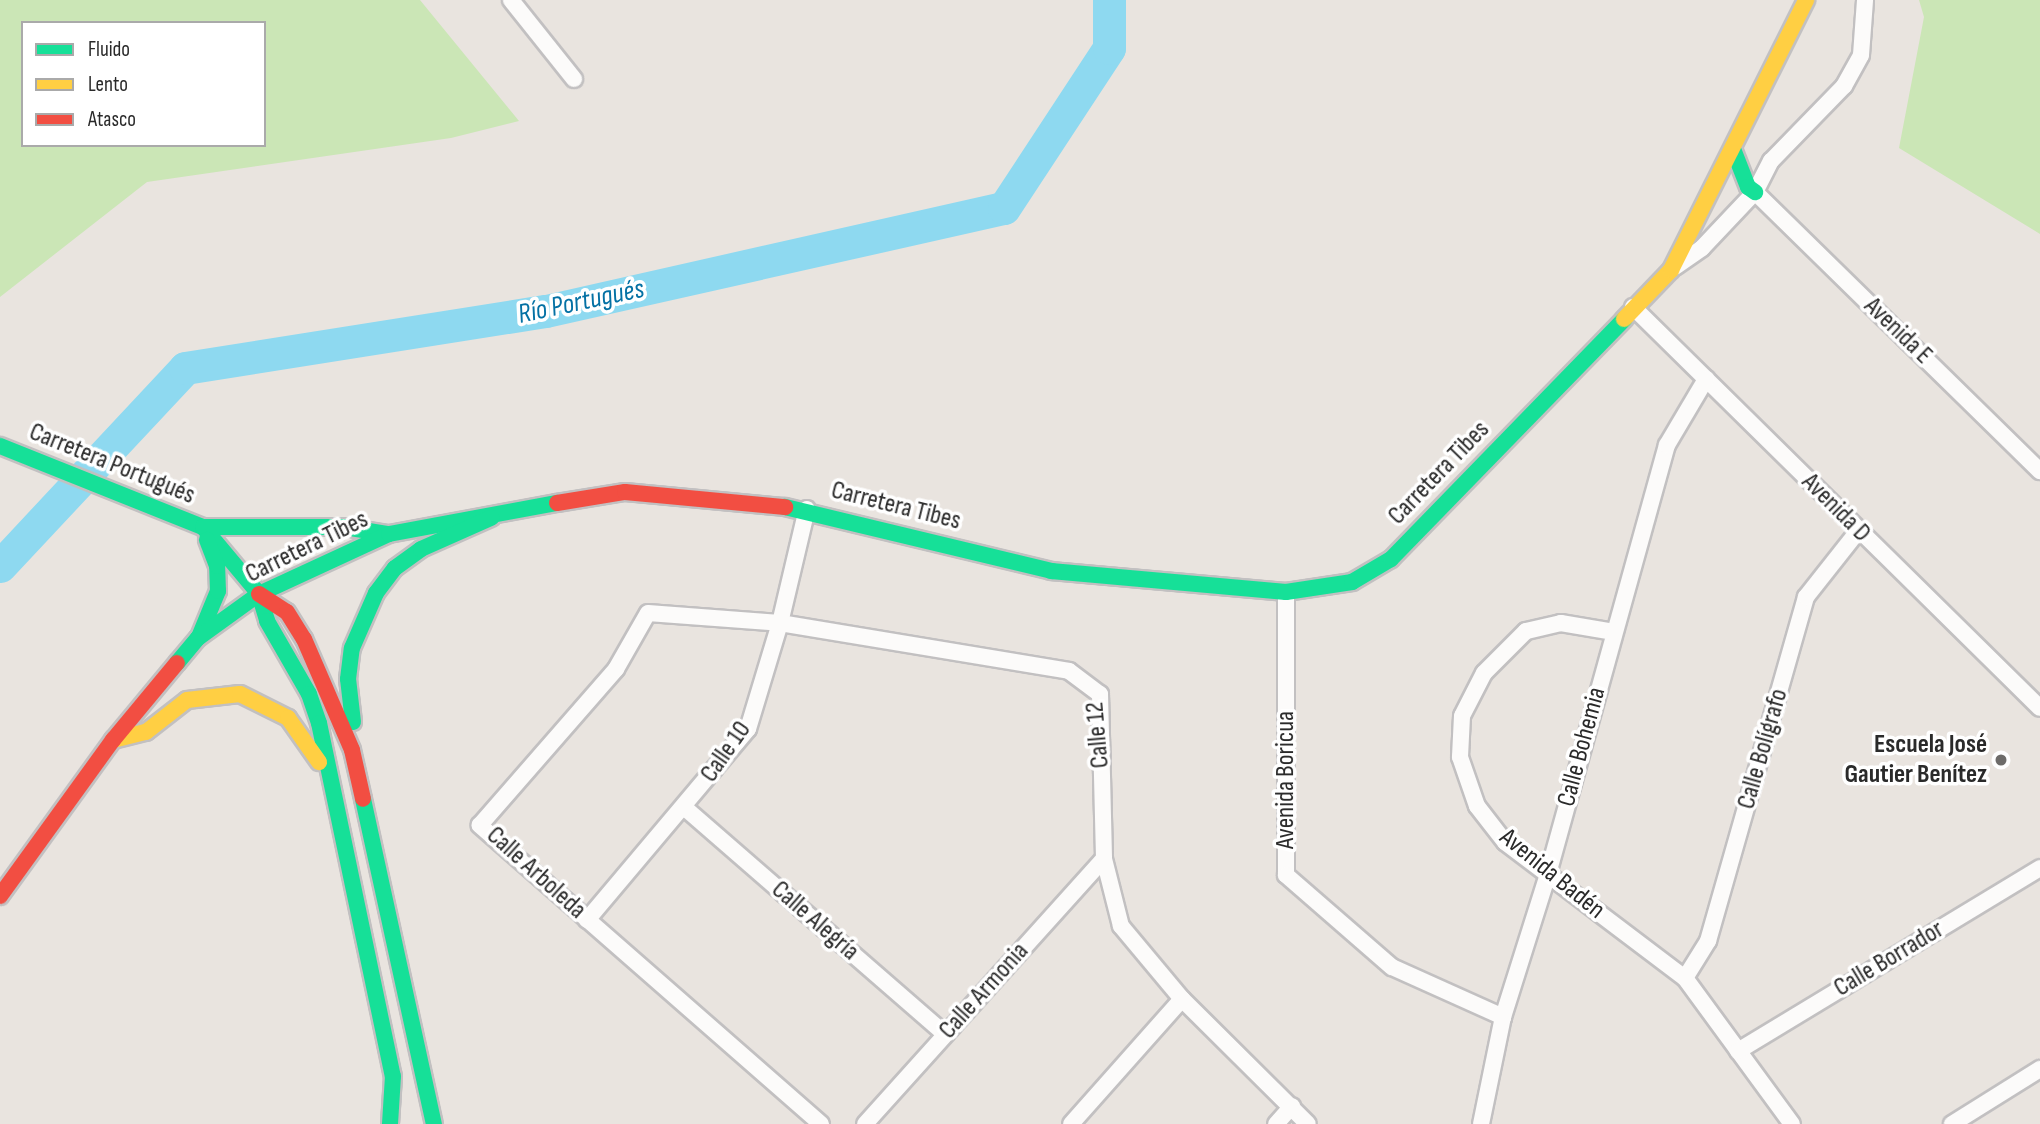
<!DOCTYPE html>
<meta charset="utf-8">
<style>
body{margin:0}
#map{position:relative;width:2040px;height:1124px;overflow:hidden;background:#e9e4df;font-family:"Sofia Sans Condensed",sans-serif}
div>[style]{position:absolute}
.green>*{inset:0;background:#cbe6b6}
.river>*{height:33px;margin:-16.5px;padding:0 16.5px;transform-origin:16.5px;border-radius:16.5px;background:#8ed9f0}
.roads{filter:drop-shadow(2px 0 #c2c0c1) drop-shadow(-2px 0 #c2c0c1) drop-shadow(0 2px #c2c0c1) drop-shadow(0 -2px #c2c0c1)}
.street>*{height:16px;margin:-8px;padding:0 8px;transform-origin:8px;border-radius:8px;background:#fcfbfa}
.fast>*{height:16px;margin:-8px;padding:0 8px;transform-origin:8px;border-radius:8px;background:#16e098}
.slow>*{height:16px;margin:-8px;padding:0 8px;transform-origin:8px;border-radius:8px;background:#ffcf43}
.jam>*{height:16px;margin:-8px;padding:0 8px;transform-origin:8px;border-radius:8px;background:#f24e42}
.dots>*{width:19px;height:19px;translate:-50% -50%;box-sizing:border-box;border:4px solid #fff;border-radius:50%}
span{translate:-50% -50%;white-space:nowrap;text-align:center;line-height:1.15;-webkit-text-stroke:7px #fff;paint-order:stroke}
.street-label{font-size:26px;color:#2a2a2a}
.poi-label{font-size:26px;color:#2a2a2a;font-weight:700}
.right{translate:-100% -50%;text-align:right}
.water-label{font-size:28px;color:#0471a4;font-style:italic}
.legend{position:absolute;left:21px;top:21px;width:245px;height:126px;box-sizing:border-box;background:#fff;border:2px solid #aaa;margin:0;padding:9px 12px;list-style:none;font-size:21px;color:#2a2a2a}
.legend li{display:flex;align-items:center;gap:14px;height:35px}
.legend b{width:35px;border:2px solid #aaa}
</style>
<div id="map">
<div class="green">
<i style="clip-path:polygon(evenodd,0 0,420px 0,519px 121px,451px 138px,147px 182px,0 297px,0 0,23px 23px,264px 23px,264px 145px,23px 145px,23px 23px)"></i>
<i style="clip-path:polygon(1919px 0,2040px 0,2040px 234px,1899px 148px,1924px 17px)"></i>
</div>
<div class="river">
<i style="left:0;top:566px;width:271px;rotate:-46.9deg"></i>
<i style="left:185px;top:368px;width:365px;rotate:-9deg"></i>
<i style="left:546px;top:311px;width:469px;rotate:-12.7deg"></i>
<i style="left:1004px;top:208px;width:191px;rotate:-56.7deg"></i>
<i style="left:1109px;top:48px;width:48px;rotate:-90deg"></i>
</div>
<div class="roads">
<div class="street">
<i style="left:511px;top:0;width:101px;rotate:51.4deg"></i>
<i style="left:1755px;top:192px;width:399px;rotate:44.4deg"></i>
<i style="left:1675px;top:267px;width:33px;rotate:-35deg"></i>
<i style="left:1702px;top:248px;width:77px;rotate:-46.6deg"></i>
<i style="left:1755px;top:192px;width:35px;rotate:-63deg"></i>
<i style="left:1771px;top:161px;width:105px;rotate:-45.8deg"></i>
<i style="left:1844px;top:86px;width:35px;rotate:-61deg"></i>
<i style="left:1861px;top:55px;width:55px;rotate:-85.8deg"></i>
<i style="left:1633px;top:307px;width:571px;rotate:44.57deg"></i>
<i style="left:1286px;top:592px;width:283px;rotate:90deg"></i>
<i style="left:1286px;top:875px;width:140px;rotate:41deg"></i>
<i style="left:1392px;top:967px;width:122px;rotate:24.2deg"></i>
<i style="left:1614px;top:632px;width:54px;rotate:-170.4deg"></i>
<i style="left:1561px;top:623px;width:36px;rotate:167deg"></i>
<i style="left:1526px;top:631px;width:59px;rotate:135deg"></i>
<i style="left:1484px;top:673px;width:48px;rotate:117.1deg"></i>
<i style="left:1462px;top:716px;width:41px;rotate:92.8deg"></i>
<i style="left:1460px;top:757px;width:52px;rotate:70.9deg"></i>
<i style="left:1477px;top:806px;width:46px;rotate:52.1deg"></i>
<i style="left:1505px;top:842px;width:226px;rotate:37.1deg"></i>
<i style="left:1685px;top:978px;width:181px;rotate:53.8deg"></i>
<i style="left:685px;top:808px;width:344px;rotate:41deg"></i>
<i style="left:587px;top:920px;width:250px;rotate:-49.9deg"></i>
<i style="left:748px;top:729px;width:111px;rotate:-73.2deg"></i>
<i style="left:780px;top:623px;width:117px;rotate:-76.7deg"></i>
<i style="left:1685px;top:978px;width:44px;rotate:-58.1deg"></i>
<i style="left:1708px;top:941px;width:358px;rotate:-74.1deg"></i>
<i style="left:1806px;top:597px;width:85px;rotate:-51.7deg"></i>
<i style="left:1738px;top:1051px;width:353px;rotate:-31.2deg"></i>
<i style="left:821px;top:1124px;width:454px;rotate:-138.8deg"></i>
<i style="left:480px;top:825px;width:207px;rotate:-48.9deg"></i>
<i style="left:616px;top:669px;width:64px;rotate:-60.3deg"></i>
<i style="left:648px;top:613px;width:132px;rotate:4.3deg"></i>
<i style="left:780px;top:623px;width:293px;rotate:9.4deg"></i>
<i style="left:1069px;top:671px;width:39px;rotate:37deg"></i>
<i style="left:1100px;top:694px;width:165px;rotate:88.6deg"></i>
<i style="left:1104px;top:859px;width:69px;rotate:75.8deg"></i>
<i style="left:1121px;top:926px;width:95px;rotate:50.1deg"></i>
<i style="left:1182px;top:999px;width:177px;rotate:44.8deg"></i>
<i style="left:865px;top:1124px;width:357px;rotate:-48deg"></i>
<i style="left:1071px;top:1124px;width:167px;rotate:-48.4deg"></i>
<i style="left:1276px;top:1124px;width:24px;rotate:-48deg"></i>
<i style="left:1481px;top:1124px;width:109px;rotate:-78.4deg"></i>
<i style="left:1503px;top:1017px;width:150px;rotate:-72.5deg"></i>
<i style="left:1548px;top:874px;width:445px;rotate:-74.5deg"></i>
<i style="left:1667px;top:445px;width:77px;rotate:-59.4deg"></i>
<i style="left:1952px;top:1124px;width:104px;rotate:-32deg"></i>
</div>
<div class="fast">
<i style="left:1733px;top:149px;width:41px;rotate:68.5deg"></i>
<i style="left:1748px;top:187px;width:9px;rotate:36deg"></i>
<i style="left:0;top:446px;width:219px;rotate:21.8deg"></i>
<i style="left:203px;top:527px;width:87px;rotate:50.1deg"></i>
<i style="left:785px;top:507px;width:274px;rotate:13.5deg"></i>
<i style="left:1051px;top:571px;width:236px;rotate:5.1deg"></i>
<i style="left:1286px;top:592px;width:67px;rotate:-8.6deg"></i>
<i style="left:1352px;top:582px;width:45px;rotate:-30.5deg"></i>
<i style="left:1391px;top:559px;width:334px;rotate:-45.8deg"></i>
<i style="left:203px;top:527px;width:141px"></i>
<i style="left:344px;top:527px;width:45px;rotate:9deg"></i>
<i style="left:259px;top:594px;width:28px;rotate:73deg"></i>
<i style="left:267px;top:621px;width:84px;rotate:60.1deg"></i>
<i style="left:309px;top:694px;width:31px;rotate:71deg"></i>
<i style="left:319px;top:723px;width:361px;rotate:78.2deg"></i>
<i style="left:393px;top:1076px;width:48px;rotate:93.6deg"></i>
<i style="left:199px;top:637px;width:50px;rotate:-67.6deg"></i>
<i style="left:218px;top:591px;width:25px;rotate:-92deg"></i>
<i style="left:217px;top:566px;width:28px;rotate:-111deg"></i>
<i style="left:177px;top:663px;width:33px;rotate:-50deg"></i>
<i style="left:198px;top:638px;width:75px;rotate:-35.8deg"></i>
<i style="left:259px;top:594px;width:143px;rotate:-24.8deg"></i>
<i style="left:389px;top:534px;width:171px;rotate:-10.5deg"></i>
<i style="left:353px;top:722px;width:43px;rotate:-96.6deg"></i>
<i style="left:348px;top:679px;width:31px;rotate:-83deg"></i>
<i style="left:352px;top:648px;width:60px;rotate:-66.4deg"></i>
<i style="left:376px;top:593px;width:31px;rotate:-53deg"></i>
<i style="left:395px;top:568px;width:32px;rotate:-36deg"></i>
<i style="left:421px;top:549px;width:77px;rotate:-23.9deg"></i>
<i style="left:363px;top:799px;width:333px;rotate:77.7deg"></i>
</div>
<div class="slow">
<i style="left:1624px;top:319px;width:68px;rotate:-46.2deg"></i>
<i style="left:1671px;top:270px;width:302px;rotate:-63.4deg"></i>
<i style="left:113px;top:740px;width:34px;rotate:-14deg"></i>
<i style="left:146px;top:732px;width:52px;rotate:-38deg"></i>
<i style="left:187px;top:700px;width:53px;rotate:-6.5deg"></i>
<i style="left:240px;top:694px;width:54px;rotate:26.6deg"></i>
<i style="left:288px;top:718px;width:54px;rotate:54.8deg"></i>
</div>
<div class="jam">
<i style="left:557px;top:503px;width:69px;rotate:-9.2deg"></i>
<i style="left:625px;top:492px;width:161px;rotate:5.4deg"></i>
<i style="left:259px;top:594px;width:33px;rotate:33deg"></i>
<i style="left:287px;top:612px;width:32px;rotate:58deg"></i>
<i style="left:304px;top:639px;width:121px;rotate:66.6deg"></i>
<i style="left:352px;top:750px;width:50px;rotate:77.3deg"></i>
<i style="left:0;top:896px;width:193px;rotate:-54.1deg"></i>
<i style="left:113px;top:740px;width:100px;rotate:-50.3deg"></i>
</div>
</div>
<div class="dots">
<i style="left:2001px;top:760px;background:#6d6b69"></i>
</div>
<div class="street-label">
<span style="left:1898px;top:331px;rotate:44deg">Avenida E</span>
<span style="left:112px;top:464px;rotate:22deg">Carretera Portugués</span>
<span style="left:1439px;top:473px;rotate:-46deg">Carretera Tibes</span>
<span style="left:896px;top:506px;rotate:14deg">Carretera Tibes</span>
<span style="left:1836px;top:508px;rotate:45deg">Avenida D</span>
<span style="left:307px;top:547px;rotate:-26deg">Carretera Tibes</span>
<span style="left:1098px;top:735px;rotate:-95deg">Calle 12</span>
<span style="left:1582px;top:747px;rotate:-75deg">Calle Bohemia</span>
<span style="left:1763px;top:749px;rotate:-74deg">Calle Bolígrafo</span>
<span style="left:726px;top:752px;rotate:-55deg">Calle 10</span>
<span style="left:1286px;top:780px;rotate:-90deg">Avenida Boricua</span>
<span style="left:536px;top:873px;rotate:42deg">Calle Arboleda</span>
<span style="left:1552px;top:874px;rotate:39deg">Avenida Badén</span>
<span style="left:815px;top:921px;rotate:41deg">Calle Alegría</span>
<span style="left:1889px;top:959px;rotate:-31deg">Calle Borrador</span>
<span style="left:984px;top:991px;rotate:-48deg">Calle Armonia</span>
</div>
<div class="poi-label">
<span class="right" style="left:1987px;top:760px">Escuela José<br>Gautier Benítez</span>
</div>
<div class="water-label">
<span style="left:581px;top:302px;rotate:-12deg">Río Portugués</span>
</div>
<ul class="legend">
<li><b style="height:9px;background:#16e098"></b>Fluido</li>
<li><b style="height:9px;background:#ffcf43"></b>Lento</li>
<li><b style="height:9px;background:#f24e42"></b>Atasco</li>
</ul>
</div>
